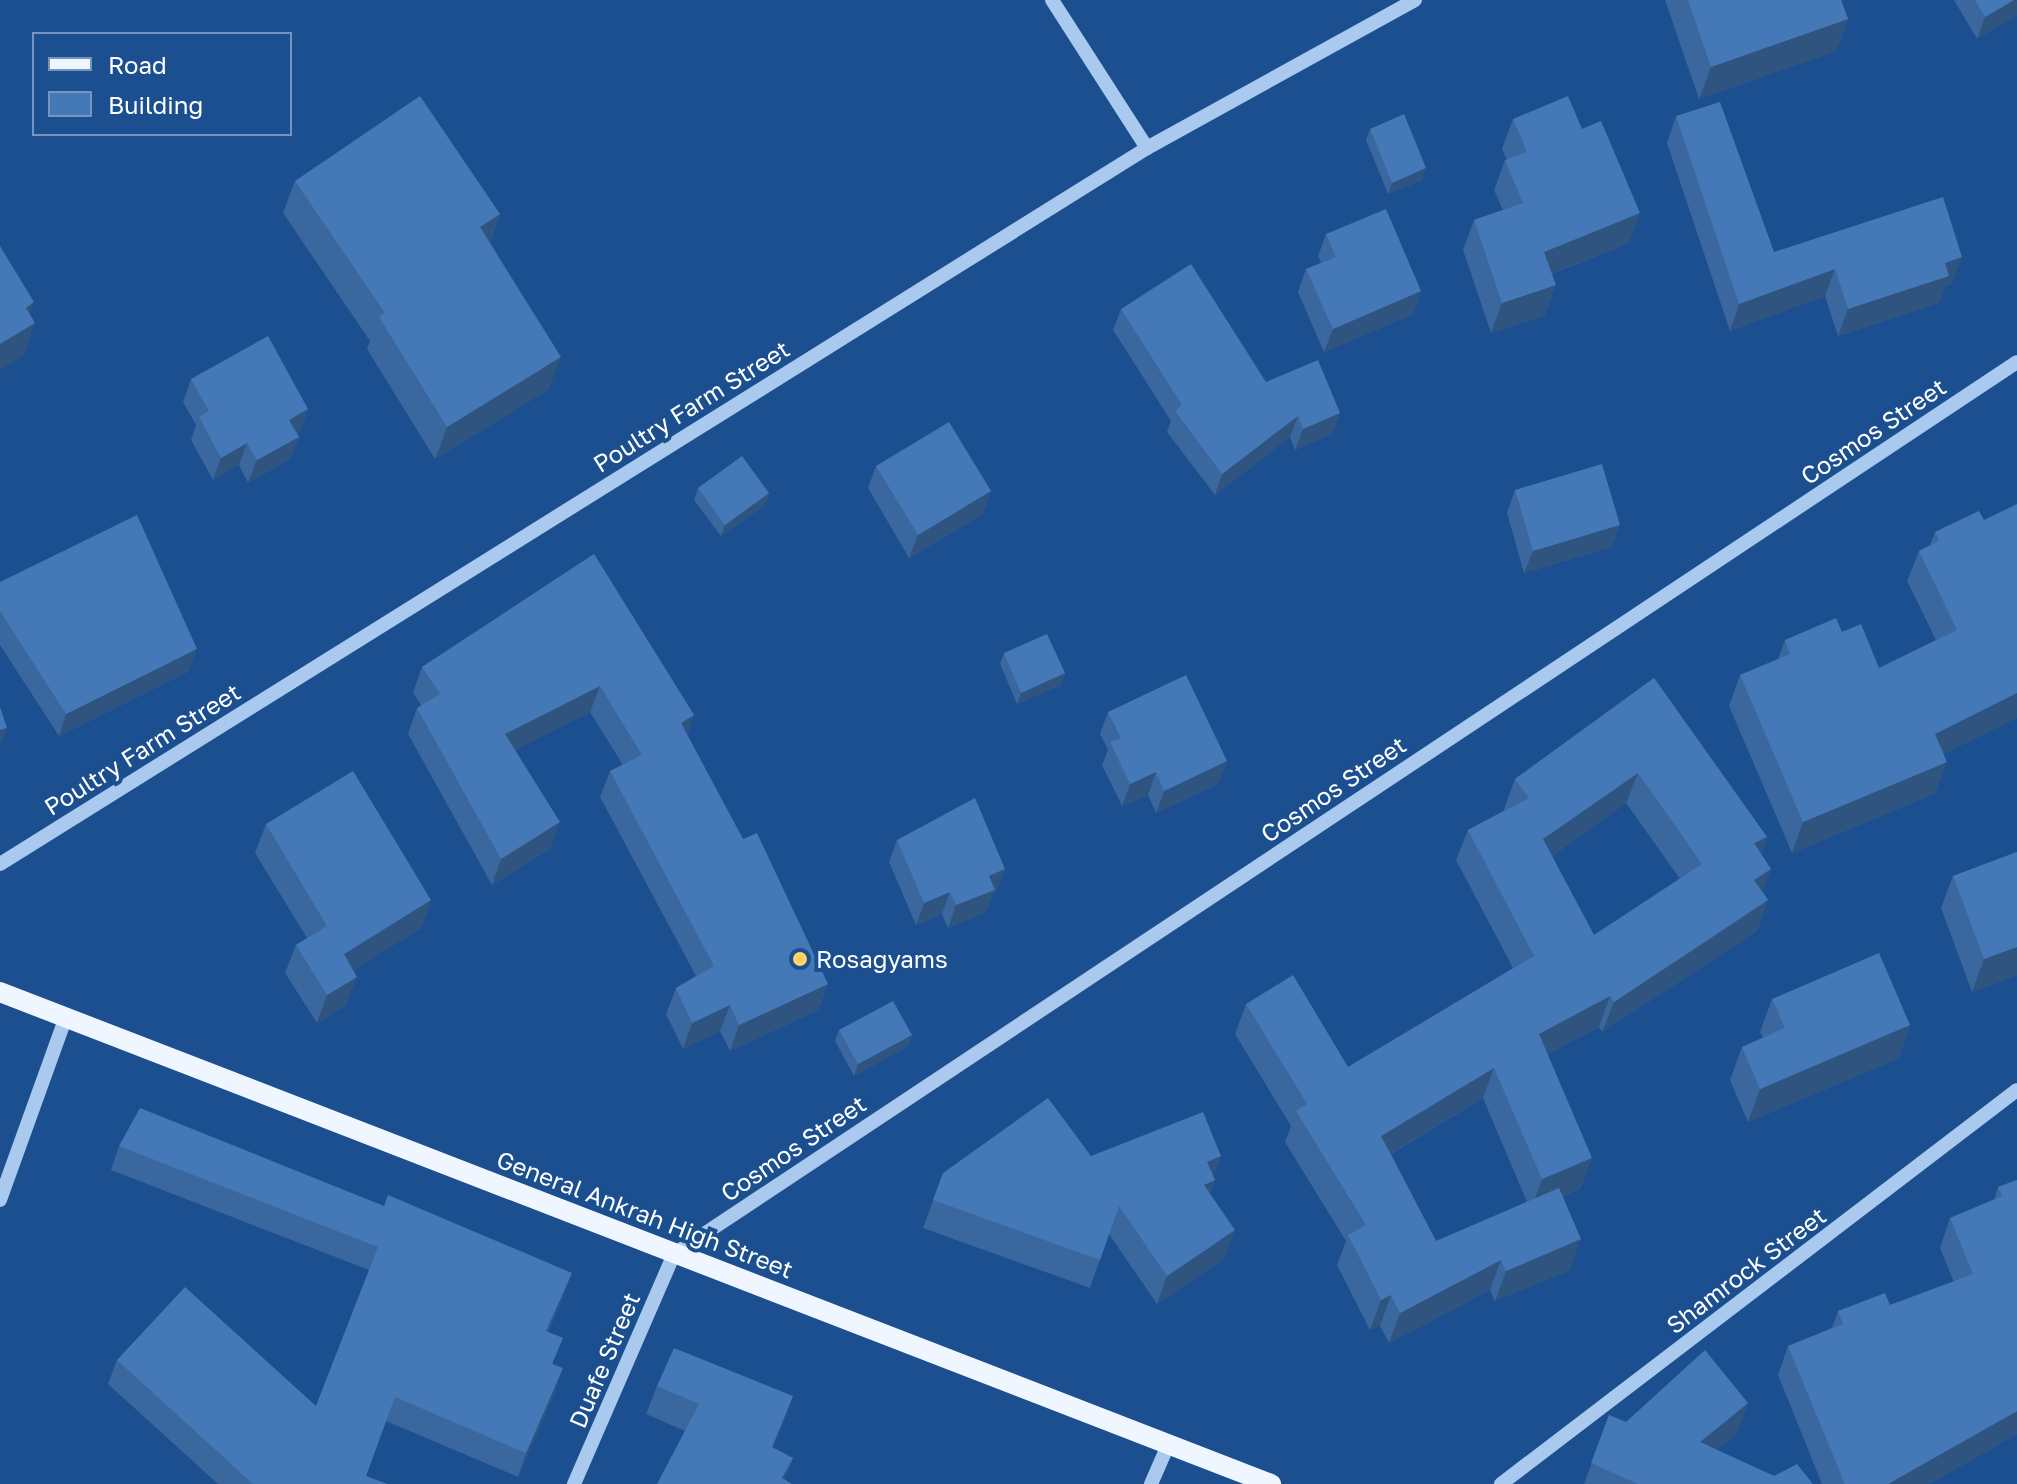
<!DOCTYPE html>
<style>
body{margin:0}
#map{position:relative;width:2017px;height:1484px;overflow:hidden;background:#1b4f8f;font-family:"Golos Text",sans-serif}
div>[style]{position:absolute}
.minor>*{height:14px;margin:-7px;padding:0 7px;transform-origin:7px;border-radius:7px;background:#a9c9ee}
.major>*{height:20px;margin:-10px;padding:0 10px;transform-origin:10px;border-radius:10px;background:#f0f6ff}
.wall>*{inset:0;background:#3a679d}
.shaded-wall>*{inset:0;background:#305480}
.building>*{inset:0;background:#4478b7}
.dots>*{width:22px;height:22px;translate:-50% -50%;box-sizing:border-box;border:4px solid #1b4f8f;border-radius:50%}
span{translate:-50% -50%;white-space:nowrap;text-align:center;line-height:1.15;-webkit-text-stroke:8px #1b4f8f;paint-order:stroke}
.street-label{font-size:24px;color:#fff}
.poi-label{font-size:24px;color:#fff}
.left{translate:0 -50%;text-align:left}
.legend{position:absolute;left:32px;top:32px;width:260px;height:104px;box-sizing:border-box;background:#1b4f8f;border:2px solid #7695bc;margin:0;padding:10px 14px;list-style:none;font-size:24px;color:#fff}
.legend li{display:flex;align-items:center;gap:16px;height:40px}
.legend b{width:40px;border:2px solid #7695bc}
</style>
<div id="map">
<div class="minor">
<i style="left:1052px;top:0;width:176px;rotate:57.3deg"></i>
<i style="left:0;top:864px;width:1352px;rotate:-31.97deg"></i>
<i style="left:1147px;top:148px;width:306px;rotate:-28.9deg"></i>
<i style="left:0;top:1200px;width:195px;rotate:-70.2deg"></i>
<i style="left:574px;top:1484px;width:251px;rotate:-66.5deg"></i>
<i style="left:674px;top:1254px;width:1612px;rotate:-33.59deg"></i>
<i style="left:1151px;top:1484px;width:43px;rotate:-66.4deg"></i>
<i style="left:1501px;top:1484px;width:649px;rotate:-37.36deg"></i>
</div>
<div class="major">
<i style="left:0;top:992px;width:1363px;rotate:21.16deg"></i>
</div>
<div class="wall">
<i style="clip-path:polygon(1665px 0,1841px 0,1848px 19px,1836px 51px,1699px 99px)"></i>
<i style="clip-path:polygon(1954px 0,2017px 0,1977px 39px)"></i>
<i style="clip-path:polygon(1676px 116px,1774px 252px,1952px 284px,1945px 286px,1939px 303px,1838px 336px,1825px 296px,1730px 331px,1667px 143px)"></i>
<i style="clip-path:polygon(1513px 119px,1629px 243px,1552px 274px,1545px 315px,1491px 333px,1463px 250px,1474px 220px,1503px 210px,1494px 190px,1505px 160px,1507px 160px,1502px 149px)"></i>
<i style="clip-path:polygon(1370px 129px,1422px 180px,1388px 194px,1366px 140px)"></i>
<i style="clip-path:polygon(295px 181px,500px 214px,490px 242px,549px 389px,435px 459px,367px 349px,370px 341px,283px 213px)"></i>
<i style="clip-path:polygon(1326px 234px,1421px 291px,1413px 314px,1324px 352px,1298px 292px,1306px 269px,1321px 263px,1318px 256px)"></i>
<i style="clip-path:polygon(1121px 309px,1266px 382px,1340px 413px,1332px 434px,1295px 450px,1290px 437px,1215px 495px,1167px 432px,1171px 421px,1113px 330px)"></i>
<i style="clip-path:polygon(191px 379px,308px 409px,300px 431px,297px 433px,299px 437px,290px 459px,248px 483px,239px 465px,213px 480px,191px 440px,196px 425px,183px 402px)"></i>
<i style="clip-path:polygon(876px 466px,983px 514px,909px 558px,868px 488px)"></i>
<i style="clip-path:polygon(698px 488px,769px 493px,765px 505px,721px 536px,694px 500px)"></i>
<i style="clip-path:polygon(1515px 490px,1612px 547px,1524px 573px,1507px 513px)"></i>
<i style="clip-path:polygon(1979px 511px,1943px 754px,1936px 793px,1792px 853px,1729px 706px,1740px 675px,1778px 659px,1785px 640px,1842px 632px,1879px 668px,1936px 640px,1907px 581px,1919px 551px,1930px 545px,1935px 532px)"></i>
<i style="clip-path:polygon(594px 554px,694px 715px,687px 735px,743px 839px,828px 984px,818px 1010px,730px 1051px,720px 1031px,683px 1049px,666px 1014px,676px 988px,696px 976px,600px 797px,610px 771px,623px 765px,590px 712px,515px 750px,551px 848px,492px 885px,408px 734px,417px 708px,421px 705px,413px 693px,422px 667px)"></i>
<i style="clip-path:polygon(0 582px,189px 671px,59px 736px,0 645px)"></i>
<i style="clip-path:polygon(1004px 653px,1065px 673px,1061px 685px,1017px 704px,1000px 664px)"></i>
<i style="clip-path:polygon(evenodd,1654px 678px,1767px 837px,1761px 854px,1763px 892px,1768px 900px,1757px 931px,1602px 1032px,1599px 1027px,1548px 1054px,1581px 1188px,1563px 1196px,1570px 1270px,1495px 1301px,1490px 1290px,1389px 1343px,1380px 1326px,1370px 1330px,1337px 1265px,1346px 1241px,1285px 1142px,1291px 1126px,1235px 1034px,1246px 1004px,1348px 1067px,1513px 968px,1456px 860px,1468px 830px,1505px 810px,1504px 809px,1515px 779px,1654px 678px,1626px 803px,1680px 879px,1594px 935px,1552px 856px,1626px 803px,1654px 678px,1483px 1098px,1527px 1202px,1436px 1241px,1391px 1154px,1483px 1098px)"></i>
<i style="clip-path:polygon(1108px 712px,1227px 761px,1218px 784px,1156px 813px,1148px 795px,1122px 806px,1102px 765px,1108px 750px,1100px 734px)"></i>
<i style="clip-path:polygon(266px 824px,431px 900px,421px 928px,353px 970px,346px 1005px,317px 1023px,285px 973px,296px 945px,307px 938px,255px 853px)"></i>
<i style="clip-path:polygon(897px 840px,997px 891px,993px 893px,986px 912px,948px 928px,942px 914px,916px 925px,889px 862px)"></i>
<i style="clip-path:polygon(2017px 852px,2017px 975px,1972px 992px,1941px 908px,1953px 876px)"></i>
<i style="clip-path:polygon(1772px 999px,1910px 1025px,1899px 1058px,1748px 1122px,1730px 1080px,1742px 1047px,1763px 1038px,1760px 1032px)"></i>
<i style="clip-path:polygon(839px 1030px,912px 1035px,908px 1046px,854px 1076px,835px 1041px)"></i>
<i style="clip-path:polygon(119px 1146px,563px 1297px,548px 1332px,553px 1364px,555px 1392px,518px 1477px,386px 1421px,366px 1476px,387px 1484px,218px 1484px,108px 1384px,117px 1360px,316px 1406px,369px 1270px,111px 1170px)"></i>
<i style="clip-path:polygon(1091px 1156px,1214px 1177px,1215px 1180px,1210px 1194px,1225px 1258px,1157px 1304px,1109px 1234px,1090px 1288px,923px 1228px,943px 1173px)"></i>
<i style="clip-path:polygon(2017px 1180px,2017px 1434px,1929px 1484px,1822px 1484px,1778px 1375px,1788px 1346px,1832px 1328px,1838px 1311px,1890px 1305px,1954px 1282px,1940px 1248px,1950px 1218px,1994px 1200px,1998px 1187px)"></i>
<i style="clip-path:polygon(657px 1386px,793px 1396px,773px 1448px,793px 1458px,785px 1479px,685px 1431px,646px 1414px)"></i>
<i style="clip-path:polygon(1748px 1403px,1737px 1433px,1716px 1450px,1774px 1476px,1813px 1484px,1584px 1484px,1609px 1415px,1626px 1422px)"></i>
</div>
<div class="shaded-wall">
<i style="clip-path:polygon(2014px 0,2017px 0,2017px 16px,1977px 39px,1985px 17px)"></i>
<i style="clip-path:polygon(1848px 19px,1836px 51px,1699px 99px,1711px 67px)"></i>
<i style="clip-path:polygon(1426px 168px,1422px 180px,1388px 194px,1392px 183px)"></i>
<i style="clip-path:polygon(1640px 213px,1629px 243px,1533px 281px,1544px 252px)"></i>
<i style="clip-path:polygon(500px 214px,488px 246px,480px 227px)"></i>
<i style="clip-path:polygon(1962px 257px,1952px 284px,1945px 286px,1939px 303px,1838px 336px,1848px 309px,1945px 263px)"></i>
<i style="clip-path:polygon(1835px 269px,1825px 296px,1730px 331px,1739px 304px)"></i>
<i style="clip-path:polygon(1556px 285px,1545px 315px,1491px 333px,1502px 303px)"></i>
<i style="clip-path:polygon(1421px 291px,1413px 314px,1324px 352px,1333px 329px)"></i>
<i style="clip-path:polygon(34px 302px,25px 329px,35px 323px,24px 355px,0 370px,0 344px,26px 308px)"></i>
<i style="clip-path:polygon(561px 357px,549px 389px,435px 459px,447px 427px)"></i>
<i style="clip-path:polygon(308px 409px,300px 431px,281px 442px,289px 420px)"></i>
<i style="clip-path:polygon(1340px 413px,1332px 434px,1295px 450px,1303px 429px)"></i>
<i style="clip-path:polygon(1298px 416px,1290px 437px,1215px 495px,1222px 474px)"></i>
<i style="clip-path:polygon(299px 437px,290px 459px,248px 483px,257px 460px)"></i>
<i style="clip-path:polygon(247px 443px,239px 465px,213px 480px,221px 458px)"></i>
<i style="clip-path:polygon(991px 491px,983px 514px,909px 558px,918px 535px)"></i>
<i style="clip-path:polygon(769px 493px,765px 505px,721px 536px,725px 525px)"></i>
<i style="clip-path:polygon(1620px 525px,1612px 547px,1524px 573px,1533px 551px)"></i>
<i style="clip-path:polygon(197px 649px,189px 671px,59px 736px,66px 714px)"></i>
<i style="clip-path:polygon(1065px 673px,1061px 685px,1017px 704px,1021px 693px)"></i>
<i style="clip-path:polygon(600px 686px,590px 712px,496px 760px,505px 734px)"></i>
<i style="clip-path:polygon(2017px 693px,2017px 718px,1924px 764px,1935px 734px)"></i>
<i style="clip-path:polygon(694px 715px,685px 741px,681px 723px)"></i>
<i style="clip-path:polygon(7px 728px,0 746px,0 730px)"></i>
<i style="clip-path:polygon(1227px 761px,1218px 784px,1156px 813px,1164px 791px)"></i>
<i style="clip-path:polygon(1947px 762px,1936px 793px,1792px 853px,1803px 822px)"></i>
<i style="clip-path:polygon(1156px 772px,1148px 795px,1122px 806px,1130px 784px)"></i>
<i style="clip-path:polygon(1638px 773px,1626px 803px,1532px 870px,1543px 839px)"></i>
<i style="clip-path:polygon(560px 822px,551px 848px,492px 885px,501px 859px)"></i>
<i style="clip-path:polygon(1767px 837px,1756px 868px,1754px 843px)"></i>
<i style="clip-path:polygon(1005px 869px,997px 891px,993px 893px,986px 912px,948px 928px,956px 905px,989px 876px)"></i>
<i style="clip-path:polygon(1771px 869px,1760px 899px,1754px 880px)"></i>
<i style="clip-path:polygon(950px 892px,942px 914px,916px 925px,924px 903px)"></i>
<i style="clip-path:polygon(431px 900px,421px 928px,334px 982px,344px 954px)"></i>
<i style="clip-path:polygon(1768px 900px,1757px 931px,1602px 1032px,1614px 1002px)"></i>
<i style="clip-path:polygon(2017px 947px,2017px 975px,1972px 992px,1984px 959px)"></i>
<i style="clip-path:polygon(357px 977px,346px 1005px,317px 1023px,327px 995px)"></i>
<i style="clip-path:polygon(828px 984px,818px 1010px,730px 1051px,739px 1025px)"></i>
<i style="clip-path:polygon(1610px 996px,1599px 1027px,1528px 1065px,1539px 1034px)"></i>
<i style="clip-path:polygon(730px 1005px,720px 1031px,683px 1049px,692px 1023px)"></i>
<i style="clip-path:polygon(1910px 1025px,1899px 1058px,1748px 1122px,1760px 1089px)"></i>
<i style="clip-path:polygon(912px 1035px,908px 1046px,854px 1076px,858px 1064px)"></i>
<i style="clip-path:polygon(1494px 1068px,1483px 1098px,1370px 1166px,1381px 1136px)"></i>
<i style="clip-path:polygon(1221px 1156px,1212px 1181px,1215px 1180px,1205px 1208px,1203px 1187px,1207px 1162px)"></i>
<i style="clip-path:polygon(1592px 1158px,1581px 1188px,1531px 1209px,1542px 1179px)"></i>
<i style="clip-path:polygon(1235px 1230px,1225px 1258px,1157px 1304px,1167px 1276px)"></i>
<i style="clip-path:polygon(1581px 1239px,1570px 1270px,1495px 1301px,1506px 1271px)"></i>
<i style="clip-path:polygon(1501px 1260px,1490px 1290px,1389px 1343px,1400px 1313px)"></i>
<i style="clip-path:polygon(572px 1273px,563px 1297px,537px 1355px,546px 1331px)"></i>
<i style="clip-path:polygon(1391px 1295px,1380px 1326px,1370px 1330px,1381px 1300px)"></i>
<i style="clip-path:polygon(563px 1368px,555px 1392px,518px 1477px,526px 1453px)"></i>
<i style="clip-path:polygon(793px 1396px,783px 1425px,761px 1476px,772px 1447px)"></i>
<i style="clip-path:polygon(1748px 1403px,1737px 1433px,1689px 1472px,1700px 1442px)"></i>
<i style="clip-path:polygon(2017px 1411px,2017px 1434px,1929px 1484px,1888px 1484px)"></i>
<i style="clip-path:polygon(793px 1458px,783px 1484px,782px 1478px)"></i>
</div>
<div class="building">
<i style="clip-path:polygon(1688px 0,1841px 0,1848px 19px,1711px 67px)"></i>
<i style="clip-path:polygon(1975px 0,2014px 0,1985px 17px)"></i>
<i style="clip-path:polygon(420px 96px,500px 214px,480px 227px,561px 357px,447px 427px,379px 317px,385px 313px,295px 181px)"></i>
<i style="clip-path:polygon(1568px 96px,1582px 129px,1601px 121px,1640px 213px,1544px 252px,1556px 285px,1502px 303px,1474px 220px,1523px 203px,1505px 160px,1527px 152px,1513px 119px)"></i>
<i style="clip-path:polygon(1720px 102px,1774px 252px,1943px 197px,1962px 257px,1945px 263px,1949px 276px,1848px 309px,1835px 269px,1739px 304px,1676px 116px)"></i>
<i style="clip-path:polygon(1404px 114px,1426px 168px,1392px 183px,1370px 129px)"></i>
<i style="clip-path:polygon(1386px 209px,1421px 291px,1333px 329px,1306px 269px,1336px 257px,1326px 234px)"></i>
<i style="clip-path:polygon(0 246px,34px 302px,26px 308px,35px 323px,0 344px)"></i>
<i style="clip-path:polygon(1191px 264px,1266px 382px,1318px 360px,1340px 413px,1303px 429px,1298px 416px,1222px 474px,1175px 411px,1182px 405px,1121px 309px)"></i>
<i style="clip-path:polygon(268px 336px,308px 409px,289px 420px,299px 437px,257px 460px,247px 443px,221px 458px,199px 417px,209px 411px,191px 379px)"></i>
<i style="clip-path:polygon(949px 422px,991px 491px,918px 535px,876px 466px)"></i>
<i style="clip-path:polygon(742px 456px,769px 493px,725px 525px,698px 488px)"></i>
<i style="clip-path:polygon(1602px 464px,1620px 525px,1533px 551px,1515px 490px)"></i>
<i style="clip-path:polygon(2017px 504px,2017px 693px,1935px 734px,1947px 762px,1803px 822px,1740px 675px,1790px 654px,1785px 640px,1836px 618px,1842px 632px,1861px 624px,1879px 668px,1957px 630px,1919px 551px,1939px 541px,1935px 532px,1979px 511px,1984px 520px)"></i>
<i style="clip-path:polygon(137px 515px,197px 649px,66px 714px,0 611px,0 582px)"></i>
<i style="clip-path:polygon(594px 554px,694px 715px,681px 723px,743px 839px,757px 833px,828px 984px,739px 1025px,730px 1005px,692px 1023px,676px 988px,714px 966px,610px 771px,642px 755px,600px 686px,505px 734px,560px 822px,501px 859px,417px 708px,440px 694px,422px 667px)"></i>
<i style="clip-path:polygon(1047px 634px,1065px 673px,1021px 693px,1004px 653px)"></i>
<i style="clip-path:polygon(1186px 675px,1227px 761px,1164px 791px,1156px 772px,1130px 784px,1110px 742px,1121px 738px,1108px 712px)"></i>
<i style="clip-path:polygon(evenodd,1654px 678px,1767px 837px,1754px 843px,1771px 869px,1754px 880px,1768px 900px,1614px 1002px,1610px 996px,1539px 1034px,1592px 1158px,1542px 1179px,1494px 1068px,1381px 1136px,1436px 1241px,1559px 1188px,1581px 1239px,1506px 1271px,1501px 1260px,1400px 1313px,1391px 1295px,1381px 1300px,1348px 1235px,1366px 1225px,1296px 1111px,1307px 1104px,1246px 1004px,1293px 975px,1348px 1067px,1534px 956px,1468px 830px,1529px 798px,1515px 779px,1654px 678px,1638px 773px,1702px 864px,1594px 935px,1543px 839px,1638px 773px)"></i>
<i style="clip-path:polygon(0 707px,7px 728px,0 730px)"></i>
<i style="clip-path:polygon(353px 771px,431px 900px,344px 954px,357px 977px,327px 995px,296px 945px,327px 926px,266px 824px)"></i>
<i style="clip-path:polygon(975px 798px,1005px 869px,989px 876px,995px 890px,956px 905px,950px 892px,924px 903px,897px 840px)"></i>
<i style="clip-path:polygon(2017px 852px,2017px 947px,1984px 959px,1953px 876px)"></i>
<i style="clip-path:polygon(1879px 953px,1910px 1025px,1760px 1089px,1742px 1047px,1785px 1028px,1772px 999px)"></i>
<i style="clip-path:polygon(893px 1001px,912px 1035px,858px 1064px,839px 1030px)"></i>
<i style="clip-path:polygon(1048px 1098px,1091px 1156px,1203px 1112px,1221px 1156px,1207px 1162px,1215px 1180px,1204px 1185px,1235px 1230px,1167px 1276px,1119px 1206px,1100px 1260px,933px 1200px,943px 1173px)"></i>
<i style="clip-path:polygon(140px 1108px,384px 1206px,388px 1195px,572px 1273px,546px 1331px,563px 1338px,552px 1364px,563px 1368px,526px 1453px,395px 1397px,366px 1476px,387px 1484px,253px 1484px,117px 1360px,185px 1287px,316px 1406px,378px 1247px,119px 1146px)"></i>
<i style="clip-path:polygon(2017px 1180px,2017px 1411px,1888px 1484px,1845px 1484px,1788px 1346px,1843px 1324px,1838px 1311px,1885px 1293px,1890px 1305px,1973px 1274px,1950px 1218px,2002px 1196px,1998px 1187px)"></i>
<i style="clip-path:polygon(674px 1348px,793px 1396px,772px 1447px,793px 1458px,782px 1478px,792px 1484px,657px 1484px,699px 1404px,657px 1386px)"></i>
<i style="clip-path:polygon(1705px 1350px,1748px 1403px,1700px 1442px,1774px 1476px,1797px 1464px,1813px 1484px,1638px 1484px,1591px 1463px,1609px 1415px,1626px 1422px)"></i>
</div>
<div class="dots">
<i style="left:800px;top:959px;background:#ffd166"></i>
</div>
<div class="street-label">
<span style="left:691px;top:406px;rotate:-32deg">Poultry Farm Street</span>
<span style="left:1873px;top:431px;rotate:-34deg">Cosmos Street</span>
<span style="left:142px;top:749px;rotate:-32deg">Poultry Farm Street</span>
<span style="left:1333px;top:789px;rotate:-34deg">Cosmos Street</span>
<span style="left:793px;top:1148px;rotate:-34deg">Cosmos Street</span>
<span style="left:645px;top:1214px;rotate:21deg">General Ankrah High Street</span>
<span style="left:1746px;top:1270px;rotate:-37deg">Shamrock Street</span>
<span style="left:604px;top:1360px;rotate:-67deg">Duafe Street</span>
</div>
<div class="poi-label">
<span class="left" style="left:816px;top:959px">Rosagyams</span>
</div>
<ul class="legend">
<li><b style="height:10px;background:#f0f6ff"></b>Road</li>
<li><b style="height:22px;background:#4478b7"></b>Building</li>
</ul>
</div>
